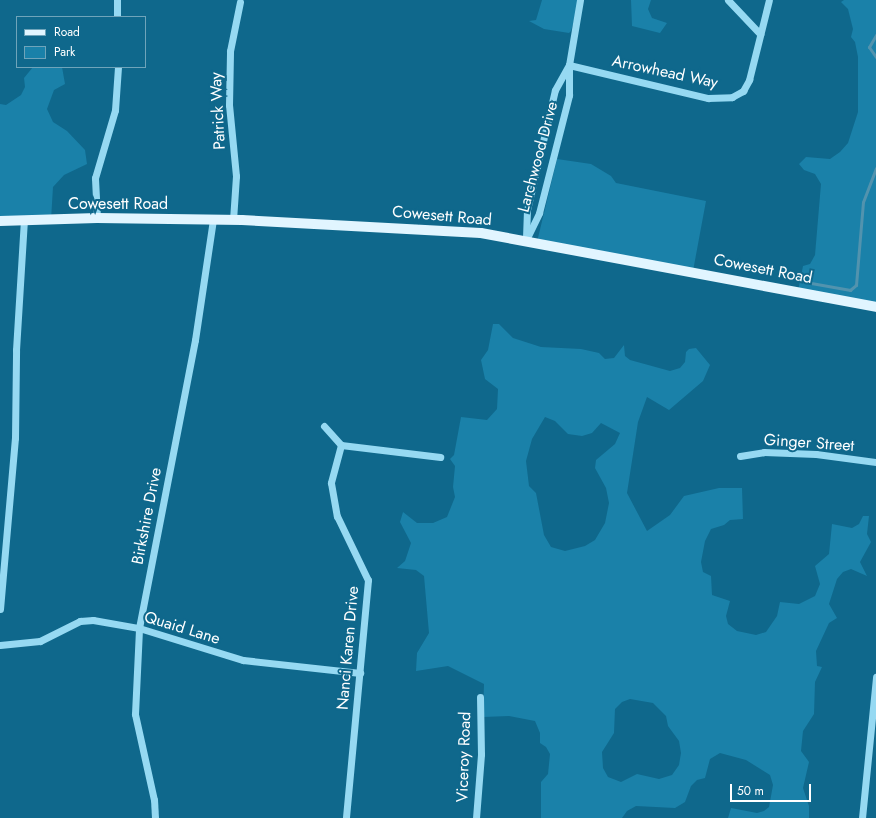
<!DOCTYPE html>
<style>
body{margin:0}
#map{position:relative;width:876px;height:818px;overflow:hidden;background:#0f688c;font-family:Jost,sans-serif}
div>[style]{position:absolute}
.green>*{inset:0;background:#1a81a9}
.stream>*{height:3px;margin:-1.5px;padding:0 1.5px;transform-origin:1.5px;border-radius:1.5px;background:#5293ae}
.minor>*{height:7px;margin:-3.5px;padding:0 3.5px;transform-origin:3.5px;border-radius:3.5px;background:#96d9f2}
.major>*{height:10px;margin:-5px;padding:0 5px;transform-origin:5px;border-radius:5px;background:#e1f5ff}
span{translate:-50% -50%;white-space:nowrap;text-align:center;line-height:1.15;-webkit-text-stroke:4px #0f688c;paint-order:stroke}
.street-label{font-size:16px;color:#fff}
.legend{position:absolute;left:16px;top:16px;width:130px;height:52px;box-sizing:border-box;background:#0f688c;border:1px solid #6fa4ba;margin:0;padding:5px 7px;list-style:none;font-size:12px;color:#fff}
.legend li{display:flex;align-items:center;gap:8px;height:20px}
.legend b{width:20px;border:1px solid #6fa4ba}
.scale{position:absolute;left:730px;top:784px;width:81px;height:18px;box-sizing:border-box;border:2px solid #fff;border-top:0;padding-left:5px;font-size:12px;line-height:14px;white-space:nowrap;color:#fff;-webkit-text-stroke:3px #0f688c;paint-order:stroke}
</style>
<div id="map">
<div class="green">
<i style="clip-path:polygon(542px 0,580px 0,571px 31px,569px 33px,544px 29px,529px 21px,536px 20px)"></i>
<i style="clip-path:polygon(631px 0,651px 0,648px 9px,652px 18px,667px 23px,660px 33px,632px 26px)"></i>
<i style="clip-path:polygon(844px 0,876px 0,876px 308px,798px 291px,803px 266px,810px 264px,815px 255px,821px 184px,815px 174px,804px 170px,799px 164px,806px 157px,830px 159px,840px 152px,848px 143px,858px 112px,858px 57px,855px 42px,851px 37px,853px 29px,848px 9px,841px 2px)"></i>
<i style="clip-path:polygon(33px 67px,62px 67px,65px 84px,54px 90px,47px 109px,53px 122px,67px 131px,85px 150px,87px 164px,64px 175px,53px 187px,51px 220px,0 222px,0 104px,6px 105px,21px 95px,25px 87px,24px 78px)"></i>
<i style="clip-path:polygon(557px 159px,591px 164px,611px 176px,616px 183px,706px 201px,693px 271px,537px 242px)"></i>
<i style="clip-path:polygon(evenodd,493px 324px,499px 324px,513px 338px,541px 347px,581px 349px,599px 353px,605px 359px,614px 358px,624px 345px,625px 356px,630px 360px,670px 371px,680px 368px,685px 362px,686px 352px,689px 349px,696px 348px,710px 365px,703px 381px,669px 410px,647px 397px,638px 422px,627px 493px,647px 531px,670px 515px,684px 496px,719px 488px,742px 488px,743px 519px,730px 520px,724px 525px,711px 529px,705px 541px,701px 562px,703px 572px,711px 576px,712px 595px,730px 601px,726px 616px,728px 624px,737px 631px,756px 635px,766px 632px,777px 616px,780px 602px,799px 604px,815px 596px,820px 584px,815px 566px,829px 554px,832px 524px,852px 528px,859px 524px,863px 516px,869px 516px,867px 534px,871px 542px,860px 562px,867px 576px,851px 569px,843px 572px,837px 579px,829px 604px,837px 618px,829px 623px,816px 651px,817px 666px,822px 667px,815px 682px,814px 714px,803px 731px,801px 751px,809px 762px,803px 788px,809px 806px,809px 818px,728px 818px,731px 808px,757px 813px,764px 811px,769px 807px,773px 785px,770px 775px,746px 760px,720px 753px,710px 759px,705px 778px,697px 780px,691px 786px,685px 802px,675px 808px,636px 806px,627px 811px,622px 818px,541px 818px,541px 782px,548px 774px,550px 754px,546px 747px,540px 743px,540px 733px,535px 721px,509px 716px,483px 717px,484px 684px,448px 666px,416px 671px,417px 653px,429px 633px,424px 576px,416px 570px,397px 568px,405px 561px,411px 543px,400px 522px,403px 512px,417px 523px,433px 523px,447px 517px,455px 497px,453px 487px,455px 466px,450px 459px,454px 455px,461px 417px,487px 420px,497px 409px,498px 389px,485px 379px,481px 360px,488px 350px,493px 324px,545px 417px,555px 421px,568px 434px,582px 436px,592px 433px,601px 423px,620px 433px,615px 444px,596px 460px,595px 468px,606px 488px,609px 503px,605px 523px,595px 540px,585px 546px,565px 551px,551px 547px,544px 535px,536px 493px,529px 486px,526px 461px,532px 439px,545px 417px,493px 324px,630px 699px,653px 703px,666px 716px,668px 726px,679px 741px,681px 753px,679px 765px,672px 775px,659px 779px,637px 774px,621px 782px,608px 777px,603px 768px,602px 752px,614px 733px,615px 709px,622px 702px,630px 699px)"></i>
</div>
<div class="stream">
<i style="left:876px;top:35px;width:14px;rotate:120deg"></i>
<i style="left:869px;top:47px;width:12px;rotate:55deg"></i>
<i style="left:811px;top:283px;width:40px;rotate:10deg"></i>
<i style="left:850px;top:290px;width:8px;rotate:-40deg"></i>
<i style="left:856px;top:285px;width:83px;rotate:-85.2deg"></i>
<i style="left:863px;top:202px;width:36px;rotate:-69deg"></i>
</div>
<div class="minor">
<i style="left:117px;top:0;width:17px;rotate:90deg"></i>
<i style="left:728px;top:0;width:47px;rotate:46.7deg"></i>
<i style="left:569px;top:65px;width:143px;rotate:13.4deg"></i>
<i style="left:708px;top:98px;width:24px;rotate:-2deg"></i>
<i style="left:732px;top:97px;width:13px;rotate:-29deg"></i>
<i style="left:743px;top:91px;width:13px;rotate:-61deg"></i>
<i style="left:749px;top:80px;width:82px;rotate:-76deg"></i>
<i style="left:97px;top:218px;width:40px;rotate:-92.9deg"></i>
<i style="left:95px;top:178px;width:71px;rotate:-73.6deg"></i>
<i style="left:115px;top:110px;width:43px;rotate:-86deg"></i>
<i style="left:233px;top:220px;width:44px;rotate:-86.1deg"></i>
<i style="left:236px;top:176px;width:71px;rotate:-95.6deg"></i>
<i style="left:229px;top:105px;width:54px;rotate:-88.9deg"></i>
<i style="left:230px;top:51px;width:50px;rotate:-78.5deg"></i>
<i style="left:526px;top:238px;width:28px;rotate:-88deg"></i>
<i style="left:527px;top:210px;width:123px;rotate:-76.9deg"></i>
<i style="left:555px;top:90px;width:29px;rotate:-61deg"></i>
<i style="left:526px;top:240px;width:30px;rotate:-64deg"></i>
<i style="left:539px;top:213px;width:122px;rotate:-75.7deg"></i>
<i style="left:569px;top:95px;width:30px;rotate:-90deg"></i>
<i style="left:569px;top:65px;width:66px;rotate:-80.4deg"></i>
<i style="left:324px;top:426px;width:25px;rotate:48deg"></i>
<i style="left:341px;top:445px;width:39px;rotate:105deg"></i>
<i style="left:331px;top:483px;width:34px;rotate:80deg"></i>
<i style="left:337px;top:516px;width:71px;rotate:64.2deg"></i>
<i style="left:368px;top:580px;width:239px;rotate:95.3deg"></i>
<i style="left:341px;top:445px;width:100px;rotate:6.9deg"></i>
<i style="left:740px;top:456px;width:24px;rotate:-9deg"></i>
<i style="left:764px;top:452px;width:52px;rotate:2.2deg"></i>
<i style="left:816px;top:454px;width:61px;rotate:7.6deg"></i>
<i style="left:0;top:609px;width:172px;rotate:-85deg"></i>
<i style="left:15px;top:438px;width:88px;rotate:-89.3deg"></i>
<i style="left:16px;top:350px;width:131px;rotate:-86.5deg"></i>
<i style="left:0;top:645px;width:40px;rotate:-5.7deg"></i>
<i style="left:40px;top:641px;width:45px;rotate:-26.6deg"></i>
<i style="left:80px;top:621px;width:13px;rotate:-4deg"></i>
<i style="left:93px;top:620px;width:47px;rotate:9.9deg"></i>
<i style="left:139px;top:628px;width:109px;rotate:17.1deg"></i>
<i style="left:243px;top:660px;width:118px;rotate:6.3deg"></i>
<i style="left:155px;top:818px;width:18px;rotate:-93deg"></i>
<i style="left:154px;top:800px;width:88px;rotate:-102.5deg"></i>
<i style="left:135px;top:714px;width:86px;rotate:-87.3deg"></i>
<i style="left:139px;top:628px;width:293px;rotate:-79deg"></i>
<i style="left:195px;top:340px;width:121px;rotate:-81.5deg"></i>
<i style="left:476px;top:818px;width:64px;rotate:-85.5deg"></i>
<i style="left:481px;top:754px;width:57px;rotate:-91deg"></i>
<i style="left:862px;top:818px;width:142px;rotate:-84.3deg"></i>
</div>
<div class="major">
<i style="left:0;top:221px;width:97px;rotate:-1.8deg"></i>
<i style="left:97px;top:218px;width:145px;rotate:0.8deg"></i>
<i style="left:242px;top:220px;width:239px;rotate:3.1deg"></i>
<i style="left:481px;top:233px;width:402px;rotate:10.6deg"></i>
</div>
<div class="street-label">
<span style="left:665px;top:72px;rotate:12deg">Arrowhead Way</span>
<span style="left:218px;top:111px;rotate:-93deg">Patrick Way</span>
<span style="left:538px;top:157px;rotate:-75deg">Larchwood Drive</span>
<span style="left:118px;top:204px">Cowesett Road</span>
<span style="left:442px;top:216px;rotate:5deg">Cowesett Road</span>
<span style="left:763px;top:269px;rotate:11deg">Cowesett Road</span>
<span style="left:809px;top:443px;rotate:4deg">Ginger Street</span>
<span style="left:147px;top:516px;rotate:-79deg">Birkshire Drive</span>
<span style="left:182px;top:628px;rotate:17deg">Quaid Lane</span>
<span style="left:348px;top:648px;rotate:-85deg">Nanci Karen Drive</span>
<span style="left:464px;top:757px;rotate:-88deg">Viceroy Road</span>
</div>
<ul class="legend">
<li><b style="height:5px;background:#e1f5ff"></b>Road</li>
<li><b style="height:11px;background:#1a81a9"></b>Park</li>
</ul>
<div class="scale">50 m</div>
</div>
